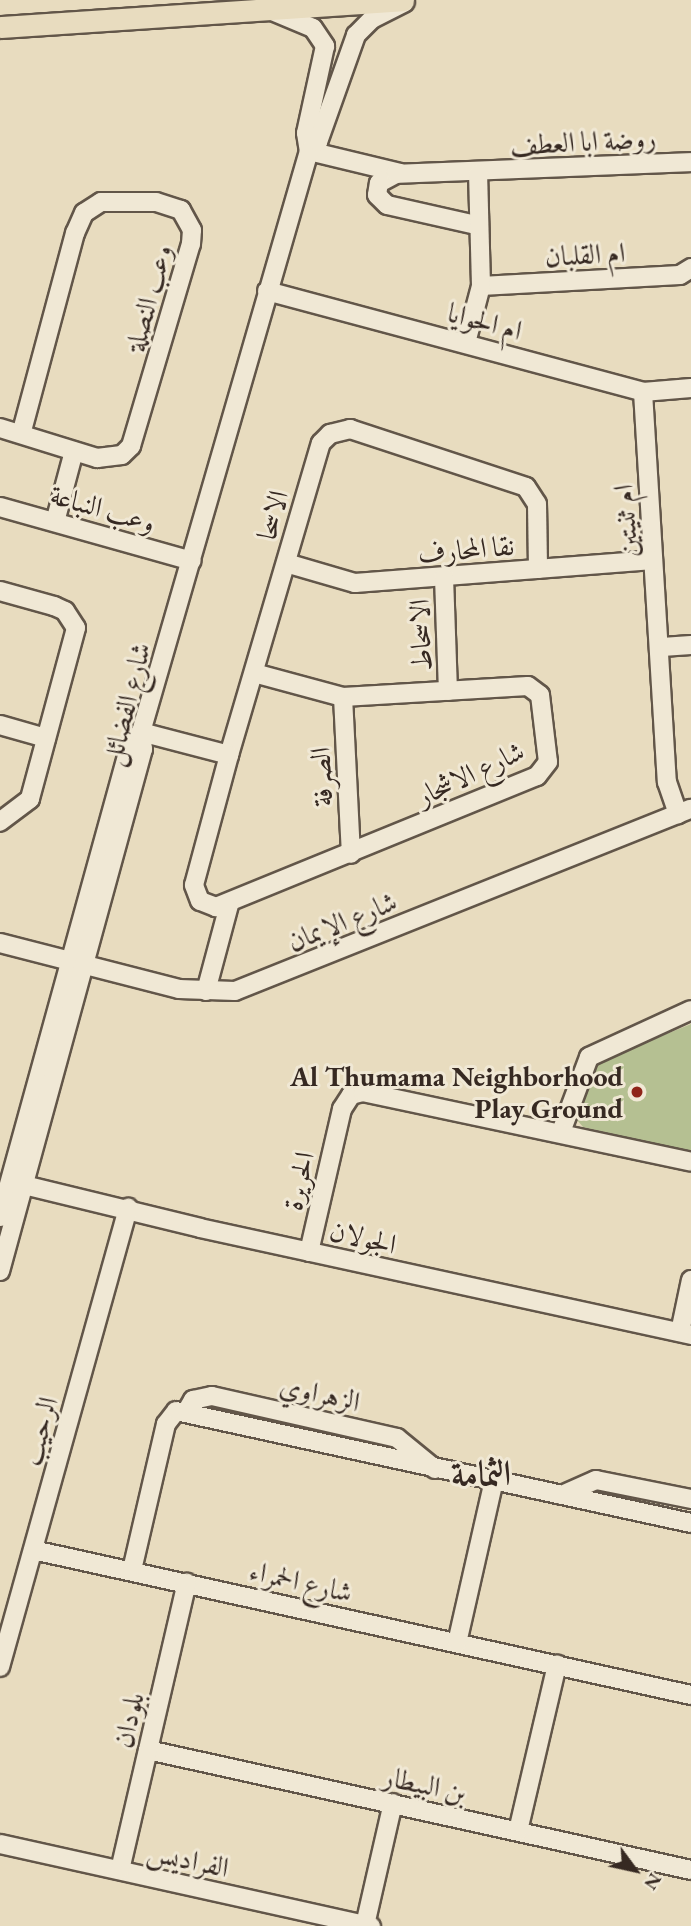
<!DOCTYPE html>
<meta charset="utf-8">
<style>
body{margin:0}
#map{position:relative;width:691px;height:1926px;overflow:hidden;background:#e8dcbf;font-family:"EB Garamond",Amiri,serif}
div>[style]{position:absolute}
.green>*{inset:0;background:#b5c092}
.roads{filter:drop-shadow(2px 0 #625649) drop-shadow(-2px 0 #625649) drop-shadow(0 2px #625649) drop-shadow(0 -2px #625649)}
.minor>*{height:18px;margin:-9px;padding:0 9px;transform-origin:9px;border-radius:9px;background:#f0e8d5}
.major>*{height:21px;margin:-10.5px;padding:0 10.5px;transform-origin:10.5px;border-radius:10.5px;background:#e8dcbf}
.dots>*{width:19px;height:19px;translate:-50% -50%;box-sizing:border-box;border:4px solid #f0e8d5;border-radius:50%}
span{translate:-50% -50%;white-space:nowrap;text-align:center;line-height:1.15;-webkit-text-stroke:6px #f0e8d5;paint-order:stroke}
.street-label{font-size:28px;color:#362922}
.poi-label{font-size:28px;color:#362922;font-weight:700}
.right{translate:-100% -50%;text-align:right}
.district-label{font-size:35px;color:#362922;font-weight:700}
.north{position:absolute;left:600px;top:1835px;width:70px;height:70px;-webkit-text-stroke:5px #f0e8d5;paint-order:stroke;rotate:123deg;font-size:19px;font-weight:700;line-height:28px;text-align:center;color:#362922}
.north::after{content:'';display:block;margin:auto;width:24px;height:32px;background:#362922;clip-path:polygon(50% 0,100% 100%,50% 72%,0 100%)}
</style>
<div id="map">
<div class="green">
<i style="clip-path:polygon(691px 1024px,691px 1152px,583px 1127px,577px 1120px,590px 1065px)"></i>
</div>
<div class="roads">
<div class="minor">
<i style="left:272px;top:11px;width:44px;rotate:22.5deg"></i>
<i style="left:313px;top:28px;width:22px;rotate:56deg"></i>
<i style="left:325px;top:46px;width:89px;rotate:102.3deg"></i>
<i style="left:306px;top:133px;width:18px;rotate:81deg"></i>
<i style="left:309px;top:151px;width:94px;rotate:13.6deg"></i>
<i style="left:476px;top:225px;width:91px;rotate:-167.3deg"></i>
<i style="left:387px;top:205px;width:14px;rotate:-135deg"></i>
<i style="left:377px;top:195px;width:12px;rotate:-81deg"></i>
<i style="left:379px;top:183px;width:19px;rotate:-28deg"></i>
<i style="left:396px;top:174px;width:295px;rotate:-2.3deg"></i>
<i style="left:481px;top:286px;width:199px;rotate:-3.2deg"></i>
<i style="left:680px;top:275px;width:13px;rotate:-32deg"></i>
<i style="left:267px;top:291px;width:389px;rotate:15deg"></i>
<i style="left:643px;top:392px;width:48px;rotate:-4.8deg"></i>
<i style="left:466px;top:343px;width:59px;rotate:-75.3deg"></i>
<i style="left:481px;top:286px;width:112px;rotate:-91.5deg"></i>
<i style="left:643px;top:392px;width:391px;rotate:86.5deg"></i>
<i style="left:667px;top:782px;width:34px;rotate:71deg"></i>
<i style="left:0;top:428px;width:102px;rotate:17.2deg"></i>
<i style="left:97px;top:458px;width:25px;rotate:-7deg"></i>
<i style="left:122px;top:455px;width:13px;rotate:-45deg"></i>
<i style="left:131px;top:446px;width:211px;rotate:-73.5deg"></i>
<i style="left:191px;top:244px;width:14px;rotate:-86deg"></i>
<i style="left:192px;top:230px;width:23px;rotate:-119deg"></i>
<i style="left:181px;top:210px;width:26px;rotate:-162deg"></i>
<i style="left:156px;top:202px;width:55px;rotate:180deg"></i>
<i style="left:101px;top:202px;width:20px;rotate:147deg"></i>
<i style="left:84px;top:213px;width:22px;rotate:114deg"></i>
<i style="left:75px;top:233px;width:208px;rotate:105deg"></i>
<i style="left:0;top:507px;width:199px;rotate:15.7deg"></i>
<i style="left:55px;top:522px;width:73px;rotate:-75deg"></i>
<i style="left:286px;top:563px;width:72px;rotate:16.2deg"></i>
<i style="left:355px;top:583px;width:299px;rotate:-4.4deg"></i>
<i style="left:444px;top:577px;width:114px;rotate:88deg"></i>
<i style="left:0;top:591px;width:56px;rotate:15.5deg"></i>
<i style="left:54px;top:606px;width:12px;rotate:24deg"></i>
<i style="left:65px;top:611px;width:20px;rotate:57deg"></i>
<i style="left:76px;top:628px;width:177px;rotate:105.1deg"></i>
<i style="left:30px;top:799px;width:38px;rotate:143deg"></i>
<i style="left:662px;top:647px;width:29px;rotate:-4deg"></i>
<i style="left:254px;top:673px;width:92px;rotate:15.1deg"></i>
<i style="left:343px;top:697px;width:185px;rotate:-3.4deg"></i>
<i style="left:528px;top:686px;width:15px;rotate:37deg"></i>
<i style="left:540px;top:695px;width:67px;rotate:83.2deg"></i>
<i style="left:548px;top:762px;width:18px;rotate:128deg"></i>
<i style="left:537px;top:776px;width:347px;rotate:157.8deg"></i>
<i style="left:216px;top:907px;width:17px;rotate:-159deg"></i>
<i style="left:200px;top:901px;width:17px;rotate:-111deg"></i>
<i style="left:194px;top:885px;width:135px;rotate:-74.9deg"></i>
<i style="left:229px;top:755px;width:325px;rotate:-73.6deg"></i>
<i style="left:321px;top:443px;width:13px;rotate:-45deg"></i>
<i style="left:330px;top:434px;width:21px;rotate:-14deg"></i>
<i style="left:350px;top:429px;width:185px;rotate:18.2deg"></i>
<i style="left:526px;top:487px;width:20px;rotate:57deg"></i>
<i style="left:537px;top:504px;width:65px;rotate:89.1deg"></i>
<i style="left:343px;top:697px;width:157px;rotate:87.1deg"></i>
<i style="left:0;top:725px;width:48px;rotate:15.8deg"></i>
<i style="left:141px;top:732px;width:91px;rotate:14.6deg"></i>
<i style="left:0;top:943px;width:185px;rotate:14.4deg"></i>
<i style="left:179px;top:989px;width:56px;rotate:2deg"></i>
<i style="left:235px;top:991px;width:491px;rotate:-21.8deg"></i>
<i style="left:206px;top:991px;width:89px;rotate:-75deg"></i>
<i style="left:561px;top:1132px;width:80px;rotate:-69.5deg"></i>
<i style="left:589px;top:1057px;width:112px;rotate:-24.7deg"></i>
<i style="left:18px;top:1179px;width:8px;rotate:45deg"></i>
<i style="left:24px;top:1185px;width:181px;rotate:13.7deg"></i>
<i style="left:200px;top:1228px;width:503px;rotate:12.29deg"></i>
<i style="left:0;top:1217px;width:489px;rotate:-74.6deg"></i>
<i style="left:130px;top:746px;width:18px;rotate:-52deg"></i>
<i style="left:309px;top:1252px;width:147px;rotate:-77deg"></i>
<i style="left:342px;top:1109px;width:17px;rotate:-57deg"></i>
<i style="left:351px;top:1095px;width:12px;rotate:-14deg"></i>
<i style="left:363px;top:1092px;width:335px;rotate:12deg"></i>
<i style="left:0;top:1271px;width:541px;rotate:-74.68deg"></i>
<i style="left:143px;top:749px;width:17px;rotate:-97deg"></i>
<i style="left:141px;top:732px;width:605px;rotate:-73.87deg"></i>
<i style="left:309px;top:151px;width:13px;rotate:-45deg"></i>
<i style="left:318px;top:142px;width:114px;rotate:-70.4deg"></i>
<i style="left:356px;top:35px;width:23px;rotate:-45deg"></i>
<i style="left:372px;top:19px;width:36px;rotate:-27deg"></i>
<i style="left:680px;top:1332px;width:53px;rotate:-78.1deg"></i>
<i style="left:186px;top:1412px;width:14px;rotate:-60deg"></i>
<i style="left:193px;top:1400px;width:19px;rotate:-12deg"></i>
<i style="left:212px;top:1396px;width:190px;rotate:12.8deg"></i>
<i style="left:397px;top:1438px;width:49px;rotate:39.2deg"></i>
<i style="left:562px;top:1495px;width:37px;rotate:-24deg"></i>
<i style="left:596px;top:1480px;width:97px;rotate:11.3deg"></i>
<i style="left:33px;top:1550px;width:674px;rotate:12.43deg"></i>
<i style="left:132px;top:1570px;width:150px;rotate:-76.9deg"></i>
<i style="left:166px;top:1424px;width:16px;rotate:-52deg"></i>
<i style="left:176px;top:1411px;width:527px;rotate:12.27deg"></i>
<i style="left:457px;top:1643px;width:167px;rotate:-77.2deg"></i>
<i style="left:0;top:1667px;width:477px;rotate:-74.4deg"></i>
<i style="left:148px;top:1750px;width:556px;rotate:12.46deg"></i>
<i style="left:518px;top:1831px;width:171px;rotate:-76.8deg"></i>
<i style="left:0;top:1844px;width:380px;rotate:12.5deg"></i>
<i style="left:120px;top:1870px;width:295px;rotate:-76.9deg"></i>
<i style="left:365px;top:1925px;width:125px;rotate:-77.1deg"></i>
</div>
<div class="major">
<i style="left:0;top:27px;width:404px;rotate:-3.8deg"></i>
</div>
</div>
<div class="dots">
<i style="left:637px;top:1092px;background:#8f2418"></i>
</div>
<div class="street-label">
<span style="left:583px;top:141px;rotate:-3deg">روضة ابا العطف</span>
<span style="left:585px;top:254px;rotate:-3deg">ام القلبان</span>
<span style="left:148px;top:298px;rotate:-75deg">وعب النصلة</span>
<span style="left:485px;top:321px;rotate:15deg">ام الحوايا</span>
<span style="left:103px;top:508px;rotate:16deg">وعب النباعة</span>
<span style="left:272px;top:515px;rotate:-74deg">الاسحا</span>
<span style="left:625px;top:521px;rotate:-94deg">ام ثنيتين</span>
<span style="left:466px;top:549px;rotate:-5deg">نقا المحارف</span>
<span style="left:420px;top:635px;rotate:-92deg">الاسحاط</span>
<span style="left:126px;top:704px;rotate:-76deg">شارع الفضائل</span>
<span style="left:470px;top:773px;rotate:-25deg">شارع الاشجار</span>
<span style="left:321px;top:777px;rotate:-93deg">الصرفة</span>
<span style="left:342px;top:921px;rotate:-22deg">شارع الإيمان</span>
<span style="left:298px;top:1181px;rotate:-77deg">الحريرة</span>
<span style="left:363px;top:1237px;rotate:13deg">الجولان</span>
<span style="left:320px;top:1393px;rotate:13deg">الزهراوي</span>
<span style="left:39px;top:1431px;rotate:-74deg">الرحيب</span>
<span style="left:301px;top:1581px;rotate:13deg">شارع الحمراء</span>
<span style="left:128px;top:1720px;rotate:-77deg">بلودان</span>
<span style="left:425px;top:1784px;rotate:12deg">بن البيطار</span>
<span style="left:188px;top:1859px;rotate:12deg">الفراديس</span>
</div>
<div class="poi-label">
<span class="right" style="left:623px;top:1092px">Al Thumama Neighborhood<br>Play Ground</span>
</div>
<div class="district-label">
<span style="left:481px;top:1473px">الثمامة</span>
</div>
<div class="north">N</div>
</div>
